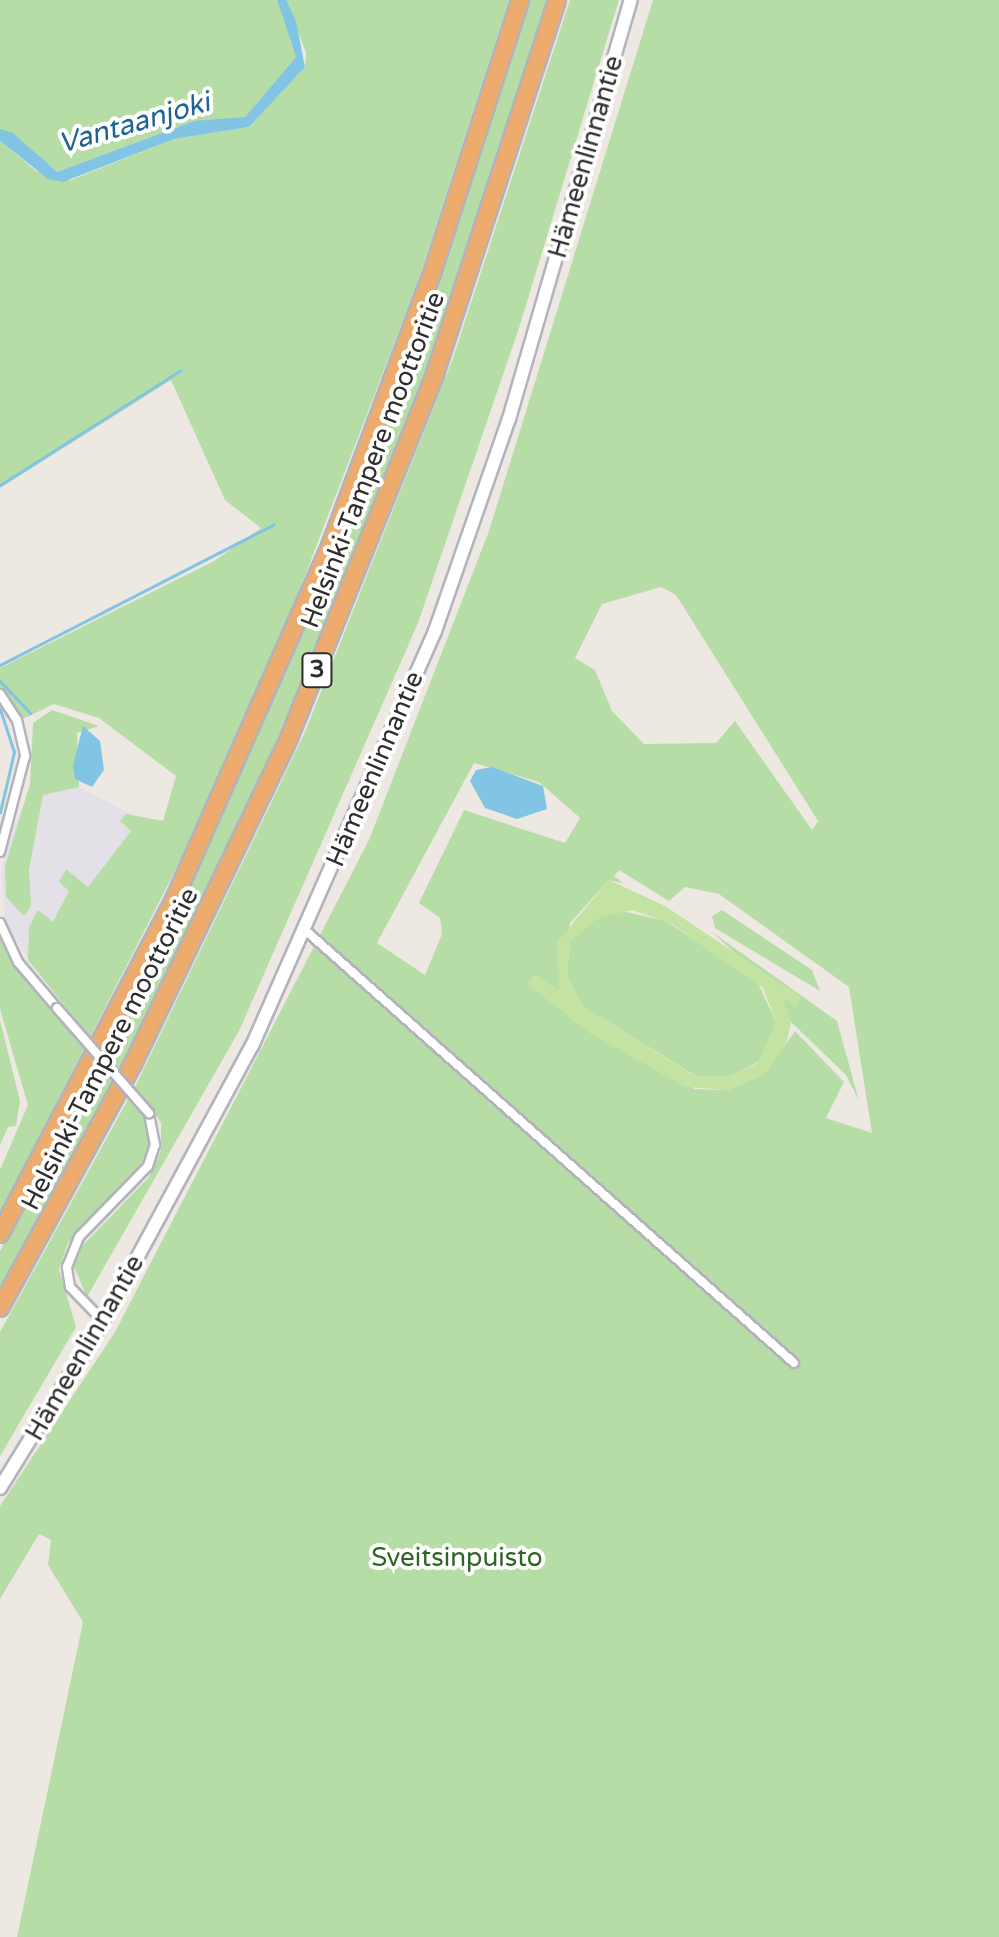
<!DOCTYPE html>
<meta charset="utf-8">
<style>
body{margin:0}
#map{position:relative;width:999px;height:1937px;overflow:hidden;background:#ede9e2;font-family:"Varela Round",sans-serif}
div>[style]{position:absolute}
.industrial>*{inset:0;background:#e3e1e7}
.green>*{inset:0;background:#b5dda5}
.pitch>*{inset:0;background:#c4e3a2}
.water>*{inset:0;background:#82c4e3}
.stream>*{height:3px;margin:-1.5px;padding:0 1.5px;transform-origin:1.5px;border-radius:1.5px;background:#82c4e3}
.roads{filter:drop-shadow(2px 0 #b2b3bc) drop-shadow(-2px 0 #b2b3bc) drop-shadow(0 2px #b2b3bc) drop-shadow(0 -2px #b2b3bc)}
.minor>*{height:8px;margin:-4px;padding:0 4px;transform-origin:4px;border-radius:4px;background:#fff}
.secondary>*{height:12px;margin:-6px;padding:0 6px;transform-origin:6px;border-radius:6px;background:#fff}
.motorway>*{height:16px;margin:-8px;padding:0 8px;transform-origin:8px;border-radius:8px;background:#edab6d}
.bridges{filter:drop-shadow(2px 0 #b2b3bc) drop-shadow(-2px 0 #b2b3bc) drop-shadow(0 2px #b2b3bc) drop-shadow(0 -2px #b2b3bc)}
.minor-bridge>*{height:8px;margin:-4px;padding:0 4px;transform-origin:4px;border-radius:4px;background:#fff}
span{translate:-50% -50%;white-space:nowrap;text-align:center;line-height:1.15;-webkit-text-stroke:8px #fff;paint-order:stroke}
.shield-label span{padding:2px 6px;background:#fff;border:2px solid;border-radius:6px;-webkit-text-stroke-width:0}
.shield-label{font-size:24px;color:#2e2e2e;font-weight:700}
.street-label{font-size:26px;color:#2e2e2e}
.park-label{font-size:26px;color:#2e6424}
.water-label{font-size:28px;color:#1d6492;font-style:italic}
</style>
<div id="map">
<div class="industrial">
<i style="clip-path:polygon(44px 758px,79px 787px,148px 822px,33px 967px,6px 924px,1px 875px,7px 842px)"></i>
</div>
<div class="green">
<i style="clip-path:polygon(0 0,277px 0,296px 57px,245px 117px,218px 124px,194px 121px,57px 172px,0 129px)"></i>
<i style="clip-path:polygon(286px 0,509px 0,418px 281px,288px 620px,176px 869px,0 1213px,0 1170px,28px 1105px,0 1009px,0 935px,24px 979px,79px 1040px,84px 1030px,28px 960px,29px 927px,38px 910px,53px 922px,69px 891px,59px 882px,66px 869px,88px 887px,131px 831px,120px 821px,126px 814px,163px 821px,176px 776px,99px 718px,54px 704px,23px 719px,0 688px,0 668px,214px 561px,261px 528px,225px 500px,171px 380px,0 488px,0 141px,36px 171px,71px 180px,174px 139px,249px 127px,305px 67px,306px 53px)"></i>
<i style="clip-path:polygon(529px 0,550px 0,400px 449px,233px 842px,122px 1070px,0 1294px,0 1251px,168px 930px,338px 549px,416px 344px)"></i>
<i style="clip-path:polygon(570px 0,619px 0,519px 328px,418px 623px,239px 1031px,87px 1297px,74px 1267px,83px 1245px,149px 1177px,161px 1150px,161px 1123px,149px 1104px,141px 1109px,150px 1141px,141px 1168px,68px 1243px,59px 1269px,76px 1327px,0 1456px,0 1332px,137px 1083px,305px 732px,453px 358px)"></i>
<i style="clip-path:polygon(evenodd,653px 0,999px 0,999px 1937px,17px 1937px,83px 1622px,48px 1565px,51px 1540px,39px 1534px,0 1599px,0 1506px,115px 1332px,369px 840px,489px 531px,653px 0,661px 587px,676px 595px,818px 821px,812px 830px,735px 721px,716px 743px,644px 744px,612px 711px,595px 670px,575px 658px,602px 604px,661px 587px,653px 0,474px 763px,539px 782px,580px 818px,565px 843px,464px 810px,419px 903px,440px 918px,442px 934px,425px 975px,377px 943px,474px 763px,653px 0,619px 870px,669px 901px,685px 887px,719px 894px,849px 987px,872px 1133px,826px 1118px,844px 1082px,795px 1031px,766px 1073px,728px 1090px,695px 1089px,592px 1034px,536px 990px,534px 975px,559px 991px,570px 923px,609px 880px,623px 883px,614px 876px,619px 870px)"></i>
<i style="clip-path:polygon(52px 710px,99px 726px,77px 733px,79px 787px,43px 795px,29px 870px,31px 906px,24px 916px,6px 897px,5px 866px,30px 784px,33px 723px)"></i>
<i style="clip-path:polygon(722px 910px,812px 970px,820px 991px,715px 928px,712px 916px)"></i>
<i style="clip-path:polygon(621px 911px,666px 921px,757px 981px,776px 1022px,762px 1060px,731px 1076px,696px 1076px,582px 1006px,567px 976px,570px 942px,592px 920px)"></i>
<i style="clip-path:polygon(712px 932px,837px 1021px,859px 1101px,846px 1075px,788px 1019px,783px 998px)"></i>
<i style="clip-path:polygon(0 1020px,20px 1101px,16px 1126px,8px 1127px,0 1145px)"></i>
</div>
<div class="pitch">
<i style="clip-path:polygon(evenodd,609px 880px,665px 906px,801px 997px,795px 1006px,783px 999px,791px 1022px,786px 1045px,766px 1073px,728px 1090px,685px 1087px,592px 1034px,528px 984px,534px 975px,559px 990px,557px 942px,609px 880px,632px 910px,672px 924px,763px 988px,776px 1022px,758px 1063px,731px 1076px,695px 1076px,582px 1006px,567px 976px,570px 942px,598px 918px,632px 910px)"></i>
</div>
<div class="water">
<i style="clip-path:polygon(277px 0,286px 0,296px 21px,305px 67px,249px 127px,174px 139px,63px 182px,48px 179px,0 141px,0 129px,13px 133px,57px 172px,194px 121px,245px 117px,296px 57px)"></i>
<i style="clip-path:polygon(83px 726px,100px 741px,104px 770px,92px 787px,75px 779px,73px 765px)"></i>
<i style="clip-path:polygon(492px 767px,543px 786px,547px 809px,517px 819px,485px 808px,470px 781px,476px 770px)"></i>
</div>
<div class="stream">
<i style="left:0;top:485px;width:214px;rotate:-32.4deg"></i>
<i style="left:0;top:665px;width:308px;rotate:-27.2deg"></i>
<i style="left:0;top:681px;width:44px;rotate:46.8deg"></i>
<i style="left:0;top:709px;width:45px;rotate:72deg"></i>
<i style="left:14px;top:752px;width:62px;rotate:103.1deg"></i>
</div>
<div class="roads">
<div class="minor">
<i style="left:0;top:694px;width:31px;rotate:57deg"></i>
<i style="left:17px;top:720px;width:37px;rotate:77deg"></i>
<i style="left:25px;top:756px;width:99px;rotate:104.6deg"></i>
<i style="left:0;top:923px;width:43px;rotate:65.2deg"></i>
<i style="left:18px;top:962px;width:60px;rotate:49.7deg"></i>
<i style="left:305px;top:930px;width:653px;rotate:41.52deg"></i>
<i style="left:103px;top:1321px;width:47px;rotate:-134.1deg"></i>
<i style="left:70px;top:1287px;width:20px;rotate:-99deg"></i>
<i style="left:67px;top:1267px;width:32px;rotate:-68deg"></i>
<i style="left:79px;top:1237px;width:99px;rotate:-45.8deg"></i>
<i style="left:148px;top:1166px;width:22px;rotate:-72deg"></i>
<i style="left:155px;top:1145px;width:33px;rotate:-101deg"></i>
</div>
<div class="secondary">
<i style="left:0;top:1488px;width:196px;rotate:-58.3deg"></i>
<i style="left:103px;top:1321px;width:313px;rotate:-61.6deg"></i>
<i style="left:252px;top:1046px;width:454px;rotate:-66.2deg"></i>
<i style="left:435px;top:631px;width:225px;rotate:-70.8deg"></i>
<i style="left:509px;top:419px;width:436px;rotate:-73.8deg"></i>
</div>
<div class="motorway">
<i style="left:0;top:1234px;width:377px;rotate:-62.5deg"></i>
<i style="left:174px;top:900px;width:387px;rotate:-66.2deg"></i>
<i style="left:330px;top:546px;width:295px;rotate:-69.5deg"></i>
<i style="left:433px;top:270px;width:284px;rotate:-72.1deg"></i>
<i style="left:0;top:1308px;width:278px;rotate:-61.4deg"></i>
<i style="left:133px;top:1064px;width:361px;rotate:-64.4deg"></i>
<i style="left:289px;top:738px;width:392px;rotate:-68.1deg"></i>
<i style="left:435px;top:374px;width:393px;rotate:-71.9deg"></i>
</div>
</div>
<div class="bridges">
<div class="minor-bridge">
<i style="left:57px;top:1008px;width:140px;rotate:48.8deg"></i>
</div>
</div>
<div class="shield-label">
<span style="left:317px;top:670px">3</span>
</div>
<div class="street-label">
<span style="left:586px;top:157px;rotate:-74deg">Hämeenlinnantie</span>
<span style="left:373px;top:460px;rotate:-69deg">Helsinki-Tampere moottoritie</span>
<span style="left:375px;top:769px;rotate:-67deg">Hämeenlinnantie</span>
<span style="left:110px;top:1049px;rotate:-63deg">Helsinki-Tampere moottoritie</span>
<span style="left:85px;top:1348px;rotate:-60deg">Hämeenlinnantie</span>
</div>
<div class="park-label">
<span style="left:457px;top:1558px">Sveitsinpuisto</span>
</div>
<div class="water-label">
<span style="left:134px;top:123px;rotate:-16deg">Vantaanjoki</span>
</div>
</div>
